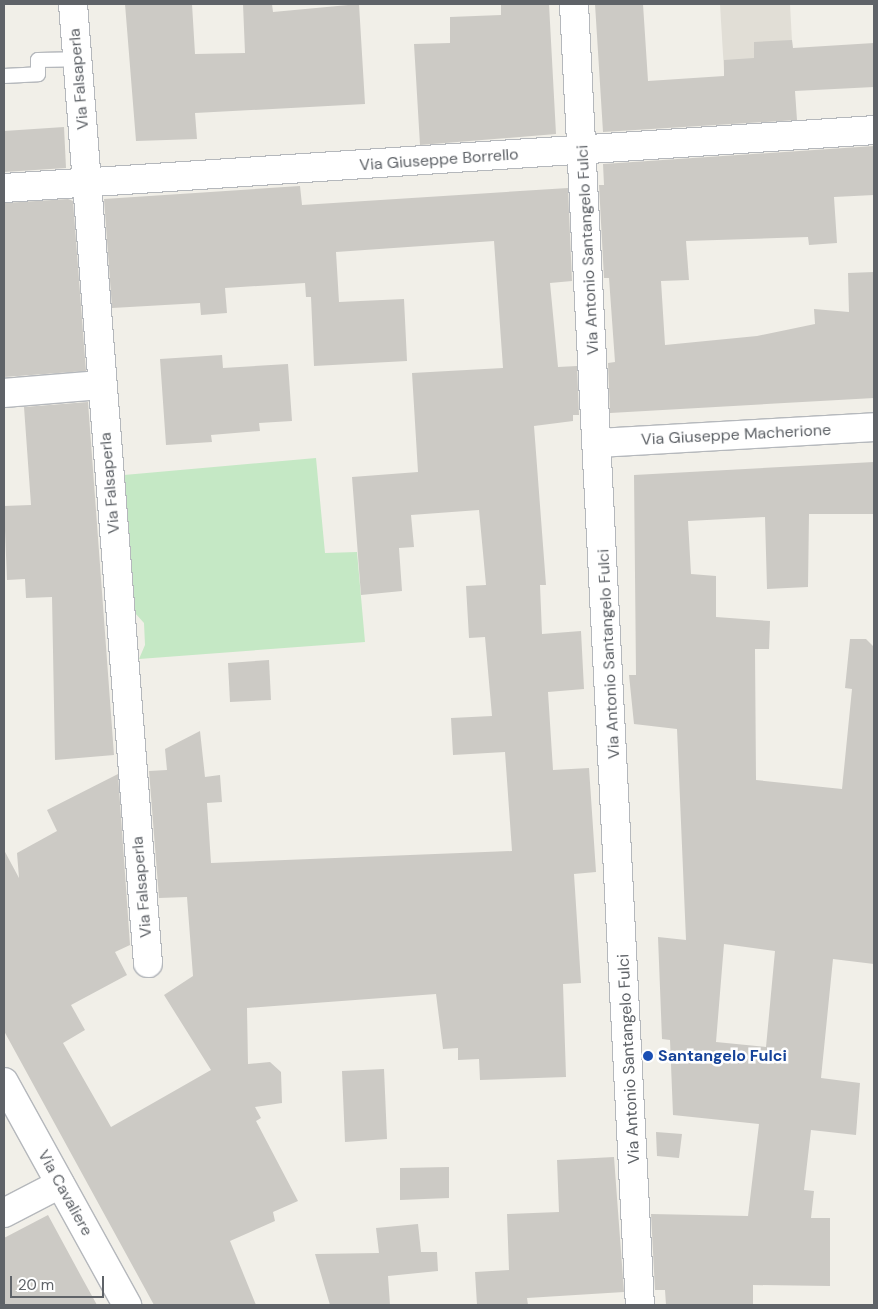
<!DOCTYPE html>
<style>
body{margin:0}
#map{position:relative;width:878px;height:1309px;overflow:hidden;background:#f1efe8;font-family:"DM Sans",sans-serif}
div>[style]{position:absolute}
.education>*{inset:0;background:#e1ded6}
.green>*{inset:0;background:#c5e8c5}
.building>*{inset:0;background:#cccac5}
.roads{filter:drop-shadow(1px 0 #b5b8bc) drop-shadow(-1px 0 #b5b8bc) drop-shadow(0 1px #b5b8bc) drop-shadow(0 -1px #b5b8bc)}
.lane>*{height:14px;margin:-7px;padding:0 7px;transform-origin:7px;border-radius:7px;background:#fff}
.street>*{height:28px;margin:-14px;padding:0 14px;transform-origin:14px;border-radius:14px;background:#fff}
.secondary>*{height:28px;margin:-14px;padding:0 14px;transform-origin:14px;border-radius:14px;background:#fff}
.dots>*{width:14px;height:14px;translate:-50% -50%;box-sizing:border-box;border:2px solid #fff;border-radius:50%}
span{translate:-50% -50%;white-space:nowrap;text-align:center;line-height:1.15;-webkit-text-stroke:5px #fff;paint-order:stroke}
.street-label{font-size:16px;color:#5f6368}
.transit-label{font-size:16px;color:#164399;font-weight:700}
.left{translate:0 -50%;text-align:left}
.frame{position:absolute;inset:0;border:5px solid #5f6368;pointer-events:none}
.scale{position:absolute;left:10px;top:1276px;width:94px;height:22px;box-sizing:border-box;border:2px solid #5f6368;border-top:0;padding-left:6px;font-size:15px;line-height:18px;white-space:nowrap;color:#5f6368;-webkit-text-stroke:4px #fff;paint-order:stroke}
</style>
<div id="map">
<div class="education">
<i style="clip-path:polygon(720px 4px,790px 4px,796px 117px,727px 121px)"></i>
</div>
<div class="green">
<i style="clip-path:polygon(316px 458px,325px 553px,357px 552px,365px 642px,139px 659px,145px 645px,144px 623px,135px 613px,124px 475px)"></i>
</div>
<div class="building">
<i style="clip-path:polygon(125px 4px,192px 4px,195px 54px,245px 53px,243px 4px,272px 4px,273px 12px,359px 4px,365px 104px,195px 113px,197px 139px,136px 141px)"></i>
<i style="clip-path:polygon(501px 4px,549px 4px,556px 134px,420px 145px,414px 44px,450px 43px,450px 17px,501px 15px)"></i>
<i style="clip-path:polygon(595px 4px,643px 4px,648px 81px,724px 76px,724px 60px,754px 58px,754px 42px,792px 40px,793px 48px,874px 43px,874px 87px,795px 91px,797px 120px,603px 132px)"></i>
<i style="clip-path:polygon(64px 127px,66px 168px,4px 172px,4px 131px)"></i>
<i style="clip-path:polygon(874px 146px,874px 195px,834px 197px,837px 243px,809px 245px,808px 237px,686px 241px,689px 280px,661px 281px,665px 345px,757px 336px,815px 324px,814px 309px,849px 312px,848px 273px,874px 272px,874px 398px,610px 413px,608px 363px,615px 362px,609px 278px,604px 278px,599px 185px,604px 185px,603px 164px)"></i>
<i style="clip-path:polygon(300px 186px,302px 205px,568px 188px,572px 281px,550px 283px,558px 367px,577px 366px,579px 415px,573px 415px,573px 421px,534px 426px,546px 585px,540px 585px,542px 634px,581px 631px,584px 689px,548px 692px,553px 770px,589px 768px,596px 872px,574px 874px,581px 983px,563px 984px,566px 1077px,480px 1080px,479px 1059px,458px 1060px,458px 1048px,443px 1049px,436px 994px,247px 1008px,248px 1064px,270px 1062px,281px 1072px,282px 1103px,255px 1107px,261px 1118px,256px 1121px,298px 1201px,273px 1212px,275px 1221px,230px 1241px,256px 1305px,154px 1305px,4px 1031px,4px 850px,19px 878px,17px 853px,57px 831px,47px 810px,118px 774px,130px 945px,115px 952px,127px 975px,71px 1005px,85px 1030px,63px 1043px,111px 1127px,211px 1070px,164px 995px,193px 976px,187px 897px,159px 898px,149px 771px,167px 770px,165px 749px,200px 731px,205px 777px,220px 775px,222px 802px,207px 803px,211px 863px,512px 851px,505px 752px,453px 755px,451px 718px,492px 716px,485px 637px,469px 638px,466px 586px,486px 585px,479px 510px,411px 515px,414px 547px,399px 548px,402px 591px,361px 595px,352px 477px,418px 472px,412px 373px,503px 368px,494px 241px,336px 252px,339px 302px,404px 299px,407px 361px,314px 366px,311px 297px,306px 297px,305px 283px,225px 288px,227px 313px,201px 315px,200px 303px,112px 308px,104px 199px)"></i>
<i style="clip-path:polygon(68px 199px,73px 201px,86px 371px,4px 377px,4px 203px)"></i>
<i style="clip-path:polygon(222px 355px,223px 368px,288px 364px,292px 421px,259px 423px,260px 431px,211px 435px,212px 442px,166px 445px,160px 359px)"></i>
<i style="clip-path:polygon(88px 402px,114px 755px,55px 760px,52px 597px,26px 598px,25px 579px,7px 580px,4px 506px,31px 505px,24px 407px)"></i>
<i style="clip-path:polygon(evenodd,874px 462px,874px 514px,809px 514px,808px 587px,767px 589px,765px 517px,688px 521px,691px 574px,716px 576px,716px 617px,770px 621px,769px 649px,755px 649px,756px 780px,842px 789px,852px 689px,845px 688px,850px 639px,866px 639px,874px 647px,874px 964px,833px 959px,821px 1078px,860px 1083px,856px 1135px,811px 1130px,804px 1190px,814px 1191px,811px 1218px,830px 1218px,830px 1286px,753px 1285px,753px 1304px,666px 1305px,665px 1290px,655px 1290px,651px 1214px,748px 1216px,759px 1124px,673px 1115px,670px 1040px,662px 1039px,658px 937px,686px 940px,677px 729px,634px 724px,629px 675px,636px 675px,634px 475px,874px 462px,724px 944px,775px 951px,766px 1047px,716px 1042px,724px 944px)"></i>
<i style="clip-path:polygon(269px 660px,271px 700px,230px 702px,228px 663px)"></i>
<i style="clip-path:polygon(384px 1069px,387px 1139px,345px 1142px,342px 1071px)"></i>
<i style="clip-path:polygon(656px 1132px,682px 1134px,679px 1158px,657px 1156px)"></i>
<i style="clip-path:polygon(614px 1157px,624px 1292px,527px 1298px,528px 1305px,477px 1305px,475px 1272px,509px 1270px,507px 1214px,559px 1212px,557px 1160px)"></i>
<i style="clip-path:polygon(449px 1167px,449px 1198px,400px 1200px,400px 1168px)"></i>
<i style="clip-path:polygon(48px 1215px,81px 1276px,97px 1305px,4px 1305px,4px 1238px)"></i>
<i style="clip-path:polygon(418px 1224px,421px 1252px,437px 1252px,438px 1271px,388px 1276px,390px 1305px,330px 1305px,315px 1254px,379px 1253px,376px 1228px)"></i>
</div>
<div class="roads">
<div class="lane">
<i style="left:4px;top:76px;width:34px;rotate:-3deg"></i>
<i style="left:38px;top:74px;width:14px;rotate:-90deg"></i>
<i style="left:38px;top:60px;width:39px;rotate:-1deg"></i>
</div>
<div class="street">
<i style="left:73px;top:4px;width:962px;rotate:85.53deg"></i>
<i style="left:4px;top:188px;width:872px;rotate:-3.81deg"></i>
<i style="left:4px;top:393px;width:98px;rotate:-4.7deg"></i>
<i style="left:599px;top:443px;width:275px;rotate:-3.3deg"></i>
<i style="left:4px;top:1082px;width:255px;rotate:61.1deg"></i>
<i style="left:4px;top:1213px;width:63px;rotate:-27.4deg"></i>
</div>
<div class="secondary">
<i style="left:574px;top:4px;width:1303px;rotate:87.1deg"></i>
</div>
</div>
<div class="dots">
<i style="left:648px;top:1056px;background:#1a4fb4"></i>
</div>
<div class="street-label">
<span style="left:79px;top:79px;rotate:-95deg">Via Falsaperla</span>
<span style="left:439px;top:160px;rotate:-4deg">Via Giuseppe Borrello</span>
<span style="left:588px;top:250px;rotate:-93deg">Via Antonio Santangelo Fulci</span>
<span style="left:736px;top:435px;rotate:-3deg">Via Giuseppe Macherione</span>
<span style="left:110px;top:483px;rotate:-95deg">Via Falsaperla</span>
<span style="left:609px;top:654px;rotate:-93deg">Via Antonio Santangelo Fulci</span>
<span style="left:142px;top:887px;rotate:-95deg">Via Falsaperla</span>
<span style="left:629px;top:1059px;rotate:-93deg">Via Antonio Santangelo Fulci</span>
<span style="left:65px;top:1193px;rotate:61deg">Via Cavaliere</span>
</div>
<div class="transit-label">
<span class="left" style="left:658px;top:1056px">Santangelo Fulci</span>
</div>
<div class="frame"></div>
<div class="scale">20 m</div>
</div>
